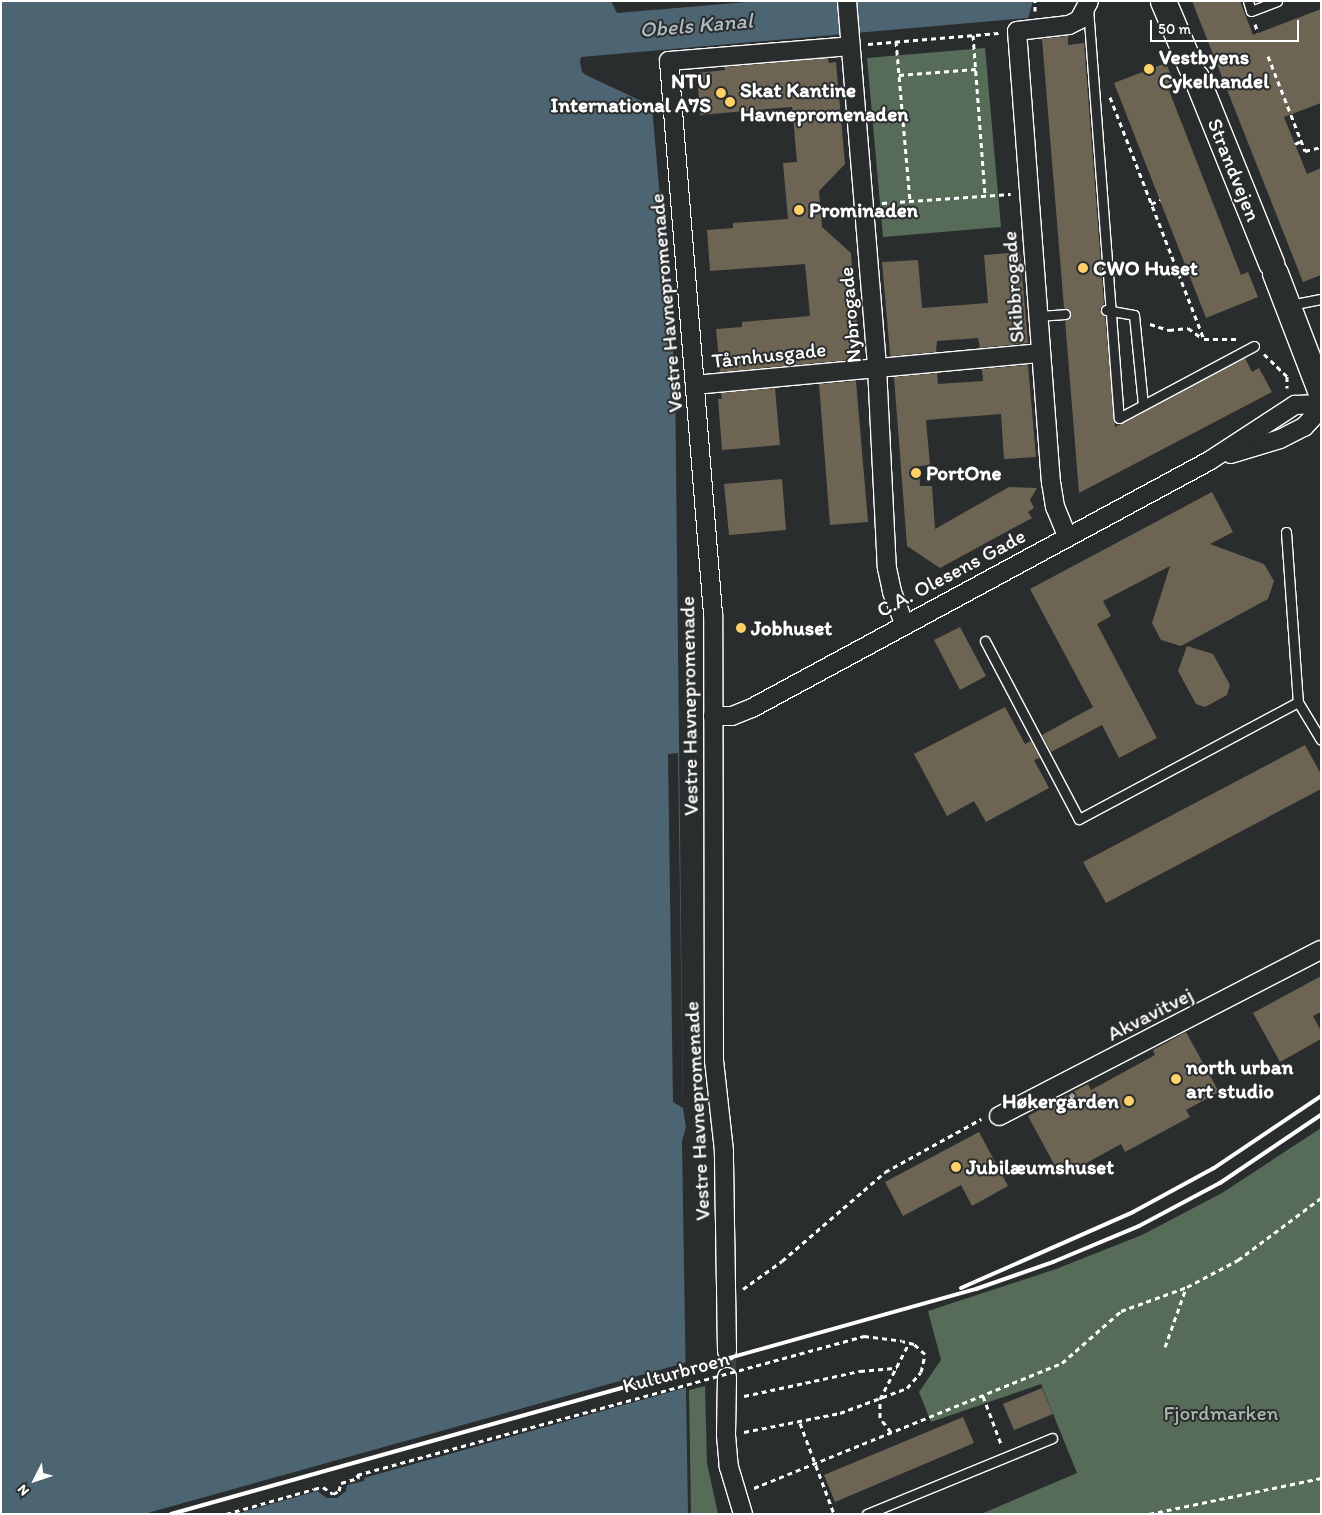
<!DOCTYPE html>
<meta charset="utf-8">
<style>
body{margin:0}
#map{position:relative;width:1322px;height:1515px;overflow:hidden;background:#2a2d2e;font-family:Itim,sans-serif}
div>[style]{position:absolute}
.green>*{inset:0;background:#566c58}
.water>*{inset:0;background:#4d6472}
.pier>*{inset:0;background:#2a2d2e}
.building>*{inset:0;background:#6d6454}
.street-tunnel>*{height:18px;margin-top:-9px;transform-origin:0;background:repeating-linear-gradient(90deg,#3f4243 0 18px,transparent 0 27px)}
.path>*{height:3px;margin-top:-1.5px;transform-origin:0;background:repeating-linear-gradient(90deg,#fff 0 5px,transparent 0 9px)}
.roads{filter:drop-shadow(1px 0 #fff) drop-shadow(-1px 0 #fff) drop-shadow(0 1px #fff) drop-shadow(0 -1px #fff)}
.lane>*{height:9px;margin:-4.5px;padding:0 4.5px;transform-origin:4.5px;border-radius:4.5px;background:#2a2d2e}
.street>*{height:18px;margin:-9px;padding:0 9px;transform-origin:9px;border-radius:9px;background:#2a2d2e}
.secondary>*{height:25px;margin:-12.5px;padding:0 12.5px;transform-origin:12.5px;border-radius:12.5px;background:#2a2d2e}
.rail>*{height:4px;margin:-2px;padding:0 2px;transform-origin:2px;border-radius:2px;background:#fff}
.path-bridge>*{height:3px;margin-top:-1.5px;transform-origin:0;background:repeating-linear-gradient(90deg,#fff 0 5px,transparent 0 9px)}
.dots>*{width:14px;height:14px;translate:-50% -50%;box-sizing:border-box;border:2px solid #2a2d2e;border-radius:50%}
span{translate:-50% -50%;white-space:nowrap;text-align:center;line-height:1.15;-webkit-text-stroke:4px #2a2d2e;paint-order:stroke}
.poi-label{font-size:21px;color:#fff;font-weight:700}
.left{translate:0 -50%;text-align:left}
.right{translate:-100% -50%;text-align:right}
.street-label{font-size:21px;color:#fff}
.park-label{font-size:21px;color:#aab6ac}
.water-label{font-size:22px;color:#afb9c0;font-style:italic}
.frame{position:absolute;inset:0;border:2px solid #fff;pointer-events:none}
.north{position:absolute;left:10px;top:1455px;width:50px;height:50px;-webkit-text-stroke:4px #2a2d2e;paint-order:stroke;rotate:229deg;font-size:14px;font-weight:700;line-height:20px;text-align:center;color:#fff}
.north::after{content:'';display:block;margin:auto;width:18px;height:22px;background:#fff;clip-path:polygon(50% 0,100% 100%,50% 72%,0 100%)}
.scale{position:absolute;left:1150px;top:20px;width:149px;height:22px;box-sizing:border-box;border:2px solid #fff;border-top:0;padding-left:6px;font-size:15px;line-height:18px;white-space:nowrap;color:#fff;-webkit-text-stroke:4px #2a2d2e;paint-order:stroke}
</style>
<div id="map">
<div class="green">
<i style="clip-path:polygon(985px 48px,1001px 227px,883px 237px,867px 58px)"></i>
<i style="clip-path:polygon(1321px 1128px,1321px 1514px,981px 1514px,1077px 1473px,1041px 1384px,931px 1422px,919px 1392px,941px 1360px,928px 1311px,1056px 1269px,1142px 1235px,1222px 1193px)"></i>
<i style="clip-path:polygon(705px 1386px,707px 1463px,718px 1514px,691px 1514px,689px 1390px)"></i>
</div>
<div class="water">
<i style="clip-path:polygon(1px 1px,611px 1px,617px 13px,759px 1px,1033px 1px,1028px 18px,581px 57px,580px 62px,582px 72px,586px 75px,652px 106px,675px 373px,683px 1108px,686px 1127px,682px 1141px,688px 1514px,1px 1514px)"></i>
</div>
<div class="pier">
<i style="clip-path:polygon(678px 753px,683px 1108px,673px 1102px,668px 754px)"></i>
<i style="clip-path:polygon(688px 1362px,688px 1387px,364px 1478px,364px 1481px,347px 1485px,346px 1491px,337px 1498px,327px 1498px,317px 1491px,236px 1514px,144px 1514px)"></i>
</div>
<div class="building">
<i style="clip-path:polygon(1192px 1px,1240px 1px,1253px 35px,1321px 9px,1321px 103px,1284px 117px,1307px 174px,1321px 168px,1321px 275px,1303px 282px)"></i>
<i style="clip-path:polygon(1068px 36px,1068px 45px,1084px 43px,1104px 304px,1100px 309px,1105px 316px,1115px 427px,1245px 358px,1252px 372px,1259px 368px,1272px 392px,1079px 493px,1065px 320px,1071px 313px,1064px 308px,1042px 39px)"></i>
<i style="clip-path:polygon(828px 58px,829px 63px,836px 62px,845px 164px,819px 191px,822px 227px,851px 253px,860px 359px,720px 372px,716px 329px,742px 327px,742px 322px,810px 316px,805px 264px,710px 271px,707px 230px,733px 228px,733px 223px,788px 219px,783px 163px,797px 162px,792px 107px,700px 115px,697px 73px,725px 70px,725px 67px)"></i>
<i style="clip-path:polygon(1166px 63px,1175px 85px,1168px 88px,1241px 275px,1248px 272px,1258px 297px,1206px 318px,1114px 83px)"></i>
<i style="clip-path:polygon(1020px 252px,1028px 343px,980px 348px,978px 338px,937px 341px,936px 352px,892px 356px,890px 354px,882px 262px,918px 260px,922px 308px,988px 303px,984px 255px)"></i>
<i style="clip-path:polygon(1028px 365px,1036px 457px,1004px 459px,1001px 414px,926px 420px,930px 465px,919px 466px,920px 486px,932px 486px,935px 529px,1009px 487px,1037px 488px,1030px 500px,1034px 508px,1028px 512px,1032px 518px,940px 568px,907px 546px,894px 377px,937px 373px,938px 384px,983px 381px,982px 369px)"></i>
<i style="clip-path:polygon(856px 381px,868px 522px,830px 525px,819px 384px)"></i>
<i style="clip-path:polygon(775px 388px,780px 445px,722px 450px,718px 399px,722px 399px,721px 393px)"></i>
<i style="clip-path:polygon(782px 479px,786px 530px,729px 535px,724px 484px)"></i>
<i style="clip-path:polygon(1212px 492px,1233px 532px,1210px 544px,1264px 564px,1274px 581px,1268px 599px,1181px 646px,1161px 640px,1152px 623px,1170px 566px,1103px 601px,1111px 616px,1097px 624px,1157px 738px,1119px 758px,1102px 725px,1051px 752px,1042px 735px,1093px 707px,1030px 589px)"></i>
<i style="clip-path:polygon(960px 627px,986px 676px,960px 690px,934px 640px)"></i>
<i style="clip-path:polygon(1187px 646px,1213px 654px,1230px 685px,1227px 695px,1205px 707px,1196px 704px,1178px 671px)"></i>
<i style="clip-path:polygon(1005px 707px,1025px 744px,1031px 741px,1040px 758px,1034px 760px,1049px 788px,986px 822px,974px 801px,947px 816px,914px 754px)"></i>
<i style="clip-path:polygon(1305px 745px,1321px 774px,1321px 789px,1106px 903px,1083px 862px)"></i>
<i style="clip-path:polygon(1321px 976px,1321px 1012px,1313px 1016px,1321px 1031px,1321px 1039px,1280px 1062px,1253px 1013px)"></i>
<i style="clip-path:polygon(1186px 1032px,1219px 1092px,1186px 1110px,1190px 1117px,1125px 1152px,1121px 1144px,1061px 1177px,1028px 1116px,1088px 1084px,1091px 1090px,1155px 1055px,1153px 1050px)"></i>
<i style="clip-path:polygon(979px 1132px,1008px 1186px,972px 1206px,961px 1185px,903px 1216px,885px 1182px)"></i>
<i style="clip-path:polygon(1042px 1388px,1053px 1414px,1014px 1430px,1003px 1404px)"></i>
<i style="clip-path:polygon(963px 1417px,974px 1443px,835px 1502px,824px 1475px)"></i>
</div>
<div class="street-tunnel">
<i style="left:727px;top:1377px;width:26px;rotate:-90deg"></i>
</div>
<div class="path">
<i style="left:1035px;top:11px;width:10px;rotate:-90deg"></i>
<i style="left:1255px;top:24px;width:9px;rotate:72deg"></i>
<i style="left:973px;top:35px;width:161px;rotate:85.7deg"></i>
<i style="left:896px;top:41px;width:161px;rotate:85deg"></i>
<i style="left:868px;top:44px;width:131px;rotate:-4.8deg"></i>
<i style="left:1268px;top:56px;width:102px;rotate:68.7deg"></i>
<i style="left:1305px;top:151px;width:16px;rotate:-14deg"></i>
<i style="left:899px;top:75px;width:77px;rotate:-4.5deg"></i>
<i style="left:1110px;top:97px;width:260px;rotate:68.8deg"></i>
<i style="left:1204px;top:339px;width:32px"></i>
<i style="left:1295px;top:144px;width:7px;rotate:-27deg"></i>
<i style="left:882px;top:203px;width:129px;rotate:-4deg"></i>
<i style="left:1151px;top:204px;width:10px;rotate:-24deg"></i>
<i style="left:1150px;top:324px;width:20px;rotate:18deg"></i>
<i style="left:1169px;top:330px;width:19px;rotate:-6deg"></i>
<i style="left:1188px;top:328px;width:17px;rotate:36deg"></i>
<i style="left:1264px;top:354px;width:32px;rotate:44deg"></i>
<i style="left:1287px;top:376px;width:12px;rotate:90deg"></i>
<i style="left:743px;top:1289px;width:48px;rotate:-35.7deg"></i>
<i style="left:782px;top:1261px;width:136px;rotate:-40.8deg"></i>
<i style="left:885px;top:1172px;width:110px;rotate:-28.9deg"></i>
<i style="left:1165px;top:1347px;width:63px;rotate:-70.4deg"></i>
<i style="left:744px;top:1396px;width:119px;rotate:-12.2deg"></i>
<i style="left:860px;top:1371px;width:37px;rotate:-5deg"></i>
<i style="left:983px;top:1396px;width:51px;rotate:69.4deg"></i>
<i style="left:800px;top:1423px;width:97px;rotate:69.5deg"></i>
<i style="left:744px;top:1432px;width:98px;rotate:-11.2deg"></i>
<i style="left:840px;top:1413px;width:72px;rotate:-20.5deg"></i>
<i style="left:907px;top:1388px;width:21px;rotate:-49deg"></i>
<i style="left:921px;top:1372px;width:18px;rotate:-77deg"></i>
<i style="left:925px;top:1354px;width:15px;rotate:-138deg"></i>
<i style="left:914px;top:1344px;width:12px;rotate:-166deg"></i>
<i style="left:891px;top:1432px;width:18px;rotate:-128deg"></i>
<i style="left:880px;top:1418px;width:19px;rotate:-90deg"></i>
<i style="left:880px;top:1399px;width:63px;rotate:-62.6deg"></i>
<i style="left:754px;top:1488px;width:332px;rotate:-22.1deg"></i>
<i style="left:1062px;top:1363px;width:79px;rotate:-41.4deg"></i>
<i style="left:1121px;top:1311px;width:70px;rotate:-20deg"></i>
<i style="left:1187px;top:1287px;width:58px;rotate:-27.9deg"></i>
<i style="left:1238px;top:1260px;width:104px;rotate:-36.8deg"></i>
<i style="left:226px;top:1514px;width:91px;rotate:-15.9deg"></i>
<i style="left:1149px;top:1514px;width:176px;rotate:-11.8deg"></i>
</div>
<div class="roads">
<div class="lane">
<i style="left:1248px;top:1px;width:10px;rotate:73deg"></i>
<i style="left:1251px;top:11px;width:28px;rotate:-21deg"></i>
<i style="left:1088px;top:8px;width:411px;rotate:85.7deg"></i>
<i style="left:1119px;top:418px;width:153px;rotate:-28.1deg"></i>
<i style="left:1300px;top:303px;width:21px;rotate:-11deg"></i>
<i style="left:1106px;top:310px;width:28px;rotate:10deg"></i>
<i style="left:1134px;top:315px;width:90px;rotate:84.3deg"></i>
<i style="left:1038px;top:316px;width:27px;rotate:-4deg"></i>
<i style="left:1286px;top:532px;width:170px;rotate:86deg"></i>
<i style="left:1298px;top:702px;width:44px;rotate:58.8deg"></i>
<i style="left:985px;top:641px;width:201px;rotate:62.2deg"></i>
<i style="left:1079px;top:819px;width:248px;rotate:-28.1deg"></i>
<i style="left:867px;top:1514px;width:200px;rotate:-22.3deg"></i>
</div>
<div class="street">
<i style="left:847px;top:1px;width:367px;rotate:85.3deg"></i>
<i style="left:877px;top:367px;width:201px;rotate:87.2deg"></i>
<i style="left:887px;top:568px;width:25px;rotate:78deg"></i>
<i style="left:892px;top:592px;width:34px;rotate:69deg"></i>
<i style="left:695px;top:385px;width:347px;rotate:-5.3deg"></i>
<i style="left:1231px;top:454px;width:51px;rotate:-17deg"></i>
<i style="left:1280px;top:439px;width:27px;rotate:-27deg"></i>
<i style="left:1304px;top:427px;width:25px;rotate:-47deg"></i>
<i style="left:1067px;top:536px;width:31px;rotate:-112deg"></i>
<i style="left:1055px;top:507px;width:24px;rotate:-99deg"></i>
<i style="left:1051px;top:483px;width:453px;rotate:-94.3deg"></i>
<i style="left:1017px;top:31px;width:52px;rotate:-6.6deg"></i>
<i style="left:1069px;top:25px;width:11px;rotate:-27deg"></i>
<i style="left:1079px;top:20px;width:21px;rotate:-62deg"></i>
<i style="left:713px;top:716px;width:19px"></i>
<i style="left:732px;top:716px;width:22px;rotate:-22deg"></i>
<i style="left:752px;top:708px;width:519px;rotate:-28.39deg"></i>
<i style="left:1209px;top:461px;width:103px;rotate:-33.1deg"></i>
<i style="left:1295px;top:405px;width:26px;rotate:-2deg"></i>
<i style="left:999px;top:1116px;width:362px;rotate:-27.3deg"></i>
<i style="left:727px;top:1351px;width:200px;rotate:-90.9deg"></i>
<i style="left:724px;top:1151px;width:91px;rotate:-96.3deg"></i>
<i style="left:714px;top:1061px;width:447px;rotate:-90.1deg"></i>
<i style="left:713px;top:614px;width:555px;rotate:-94.55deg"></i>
<i style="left:669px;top:61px;width:182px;rotate:-4.7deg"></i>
<i style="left:727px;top:1377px;width:58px;rotate:91deg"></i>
<i style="left:726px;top:1435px;width:32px;rotate:85deg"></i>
<i style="left:729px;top:1467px;width:49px;rotate:73.4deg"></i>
</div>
<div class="secondary">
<i style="left:1163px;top:1px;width:72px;rotate:67deg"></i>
<i style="left:1196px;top:77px;width:201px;rotate:68deg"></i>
<i style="left:1275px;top:273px;width:129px;rotate:69deg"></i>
</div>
</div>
<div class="rail">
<i style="left:961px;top:1288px;width:188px;rotate:-23.8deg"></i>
<i style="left:1133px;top:1212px;width:92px;rotate:-28.5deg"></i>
<i style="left:1214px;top:1168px;width:129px;rotate:-33.9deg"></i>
<i style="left:171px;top:1514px;width:836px;rotate:-15.62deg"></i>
<i style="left:976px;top:1289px;width:82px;rotate:-19.3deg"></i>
<i style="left:1053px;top:1262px;width:93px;rotate:-22.7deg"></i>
<i style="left:1139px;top:1226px;width:92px;rotate:-28deg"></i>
<i style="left:1220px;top:1183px;width:122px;rotate:-34deg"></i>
</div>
<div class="path-bridge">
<i style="left:314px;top:1489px;width:9px;rotate:-13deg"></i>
<i style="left:323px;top:1487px;width:12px;rotate:35deg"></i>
<i style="left:333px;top:1494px;width:7px;rotate:-27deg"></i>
<i style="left:339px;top:1491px;width:8px;rotate:-76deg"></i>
<i style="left:341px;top:1483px;width:19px;rotate:-16deg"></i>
<i style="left:359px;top:1478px;width:4px;rotate:-124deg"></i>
<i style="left:357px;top:1475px;width:526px;rotate:-15.33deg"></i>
<i style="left:864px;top:1336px;width:38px;rotate:7deg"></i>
</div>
<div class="dots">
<i style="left:1149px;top:69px;background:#ffd166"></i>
<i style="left:721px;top:93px;background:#ffd166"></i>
<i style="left:730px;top:102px;background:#ffd166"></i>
<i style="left:799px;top:210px;background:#ffd166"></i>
<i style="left:1083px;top:268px;background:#ffd166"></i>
<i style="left:916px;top:473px;background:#ffd166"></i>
<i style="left:741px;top:628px;background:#ffd166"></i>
<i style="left:1176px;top:1079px;background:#ffd166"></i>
<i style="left:1129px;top:1101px;background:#ffd166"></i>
<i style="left:956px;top:1167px;background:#ffd166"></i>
</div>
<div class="poi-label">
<span class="left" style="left:1159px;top:69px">Vestbyens<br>Cykelhandel</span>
<span class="right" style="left:711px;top:93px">NTU<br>International A7S</span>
<span class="left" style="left:740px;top:102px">Skat Kantine<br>Havnepromenaden</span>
<span class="left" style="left:809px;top:210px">Prominaden</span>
<span class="left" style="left:1093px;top:268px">CWO Huset</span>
<span class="left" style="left:926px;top:473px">PortOne</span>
<span class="left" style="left:751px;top:628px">Jobhuset</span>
<span class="left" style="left:1186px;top:1079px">north urban<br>art studio</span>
<span class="right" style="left:1119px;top:1101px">Høkergården</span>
<span class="left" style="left:966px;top:1167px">Jubilæumshuset</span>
</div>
<div class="street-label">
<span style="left:1234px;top:170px;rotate:68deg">Strandvejen</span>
<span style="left:1013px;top:287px;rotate:-94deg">Skibbrogade</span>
<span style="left:666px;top:303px;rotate:-95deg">Vestre Havnepromenade</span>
<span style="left:850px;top:315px;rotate:-95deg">Nybrogade</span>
<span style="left:769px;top:355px;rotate:-6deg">Tårnhusgade</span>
<span style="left:951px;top:573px;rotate:-28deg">C.A. Olesens Gade</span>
<span style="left:689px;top:706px;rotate:-91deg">Vestre Havnepromenade</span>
<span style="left:1150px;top:1014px;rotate:-27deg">Akvavitvej</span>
<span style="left:697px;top:1111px;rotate:-93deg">Vestre Havnepromenade</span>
<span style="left:676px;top:1372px;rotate:-15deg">Kulturbroen</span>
</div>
<div class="park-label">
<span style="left:1221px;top:1413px">Fjordmarken</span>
</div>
<div class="water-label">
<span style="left:696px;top:25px;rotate:-5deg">Obels Kanal</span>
</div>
<div class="frame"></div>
<div class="north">N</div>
<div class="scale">50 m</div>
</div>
